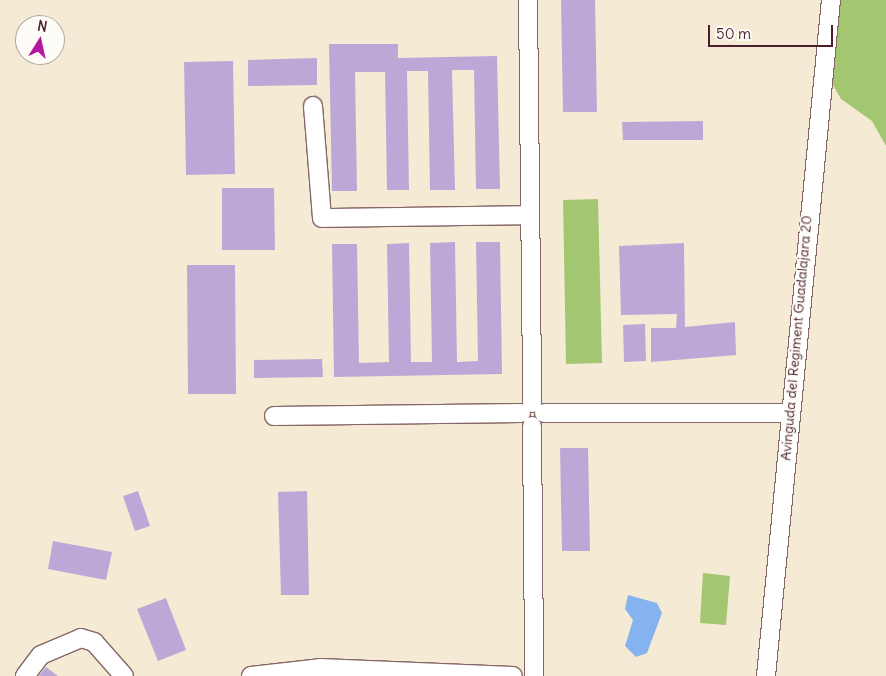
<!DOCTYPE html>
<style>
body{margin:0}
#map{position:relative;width:886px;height:676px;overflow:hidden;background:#f5ead4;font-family:Delius,sans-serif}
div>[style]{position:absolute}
.green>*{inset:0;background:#a3c771}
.water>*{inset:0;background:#84b3ef}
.building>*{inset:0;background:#bca8d6}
.roads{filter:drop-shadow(1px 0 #866666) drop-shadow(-1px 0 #866666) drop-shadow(0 1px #866666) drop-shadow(0 -1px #866666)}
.minor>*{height:18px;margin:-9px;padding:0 9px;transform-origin:9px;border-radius:9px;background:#fff}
span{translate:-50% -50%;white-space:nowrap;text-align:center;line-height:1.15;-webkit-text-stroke:4px #fdfcf7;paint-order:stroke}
.street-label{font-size:14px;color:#4a1f2b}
.north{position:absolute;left:15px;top:15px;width:50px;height:50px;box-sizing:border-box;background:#fdfcf7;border:1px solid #b5a4a5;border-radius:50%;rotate:10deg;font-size:14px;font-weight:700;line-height:20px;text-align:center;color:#4a1f2b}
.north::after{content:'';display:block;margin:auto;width:18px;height:22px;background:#b5179e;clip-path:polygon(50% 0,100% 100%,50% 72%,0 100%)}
.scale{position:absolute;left:708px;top:25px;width:125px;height:22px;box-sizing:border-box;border:2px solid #4a1f2b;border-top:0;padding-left:6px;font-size:15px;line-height:18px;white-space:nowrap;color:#4a1f2b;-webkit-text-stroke:4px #fdfcf7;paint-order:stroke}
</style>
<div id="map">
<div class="green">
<i style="clip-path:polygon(838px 0,886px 0,886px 146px,872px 121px,841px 99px,829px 78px)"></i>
<i style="clip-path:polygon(598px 199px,602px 363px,566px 364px,563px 200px)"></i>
<i style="clip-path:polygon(703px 573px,730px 576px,726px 625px,700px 623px)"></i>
</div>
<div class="water">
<i style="clip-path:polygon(628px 595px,657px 603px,662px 613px,647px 653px,636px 657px,625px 646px,633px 620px,625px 609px)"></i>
</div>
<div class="building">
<i style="clip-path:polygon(561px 0,595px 0,597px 112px,563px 112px)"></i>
<i style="clip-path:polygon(329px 44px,398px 44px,398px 58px,497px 56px,500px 189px,476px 189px,474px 70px,452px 70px,455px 190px,430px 190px,428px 71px,407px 71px,409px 190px,387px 190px,385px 72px,355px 72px,357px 191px,332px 191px)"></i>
<i style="clip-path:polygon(317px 58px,317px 85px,248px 86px,248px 60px)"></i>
<i style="clip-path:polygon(233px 61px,235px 174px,186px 175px,184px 62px)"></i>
<i style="clip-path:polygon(703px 121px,703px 140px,623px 140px,622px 122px)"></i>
<i style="clip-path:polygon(222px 188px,274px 188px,275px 250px,222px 250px)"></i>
<i style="clip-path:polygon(455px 242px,457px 362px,478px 361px,476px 242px,500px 242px,502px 374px,334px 377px,332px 244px,357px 244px,359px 363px,389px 362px,387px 244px,409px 243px,411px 362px,432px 362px,430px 243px)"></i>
<i style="clip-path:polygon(684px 243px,685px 327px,735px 322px,736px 355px,651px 362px,651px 328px,676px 328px,677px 314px,621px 315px,619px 246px)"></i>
<i style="clip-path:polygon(187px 265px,235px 265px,236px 394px,188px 394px)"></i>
<i style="clip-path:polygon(645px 324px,646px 361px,624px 362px,623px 325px)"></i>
<i style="clip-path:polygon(322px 359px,323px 377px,254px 378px,254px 360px)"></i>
<i style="clip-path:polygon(560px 448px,588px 448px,590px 551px,562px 551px)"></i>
<i style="clip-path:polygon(138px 491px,150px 526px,135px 531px,123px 496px)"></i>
<i style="clip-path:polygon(307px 491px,309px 595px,281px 595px,278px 492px)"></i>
<i style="clip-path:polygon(53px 541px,112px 552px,106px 580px,48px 569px)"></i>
<i style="clip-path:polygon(166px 598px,186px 650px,158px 661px,137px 609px)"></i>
<i style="clip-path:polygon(46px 667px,58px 676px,39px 676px)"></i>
</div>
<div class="roads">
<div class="minor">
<i style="left:528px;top:0;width:403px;rotate:89.4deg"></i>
<i style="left:313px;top:106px;width:112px;rotate:85.4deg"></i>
<i style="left:322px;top:218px;width:208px;rotate:-0.8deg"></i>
<i style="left:544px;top:413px;width:245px"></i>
<i style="left:274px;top:416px;width:247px;rotate:-0.7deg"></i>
<i style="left:532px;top:426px;width:250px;rotate:89.5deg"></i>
<i style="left:25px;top:676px;width:26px;rotate:-53deg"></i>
<i style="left:41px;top:655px;width:43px;rotate:-23deg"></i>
<i style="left:81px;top:638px;width:14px;rotate:17deg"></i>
<i style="left:94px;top:642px;width:45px;rotate:48.6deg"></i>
<i style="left:251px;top:676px;width:69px;rotate:-6.6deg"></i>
<i style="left:320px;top:668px;width:193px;rotate:2.4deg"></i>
<i style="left:766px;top:676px;width:679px;rotate:-84.51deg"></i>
</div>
</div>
<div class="street-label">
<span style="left:796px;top:338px;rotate:-85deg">Avinguda del Regiment Guadalajara 20</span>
</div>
<div class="north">N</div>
<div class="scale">50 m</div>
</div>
